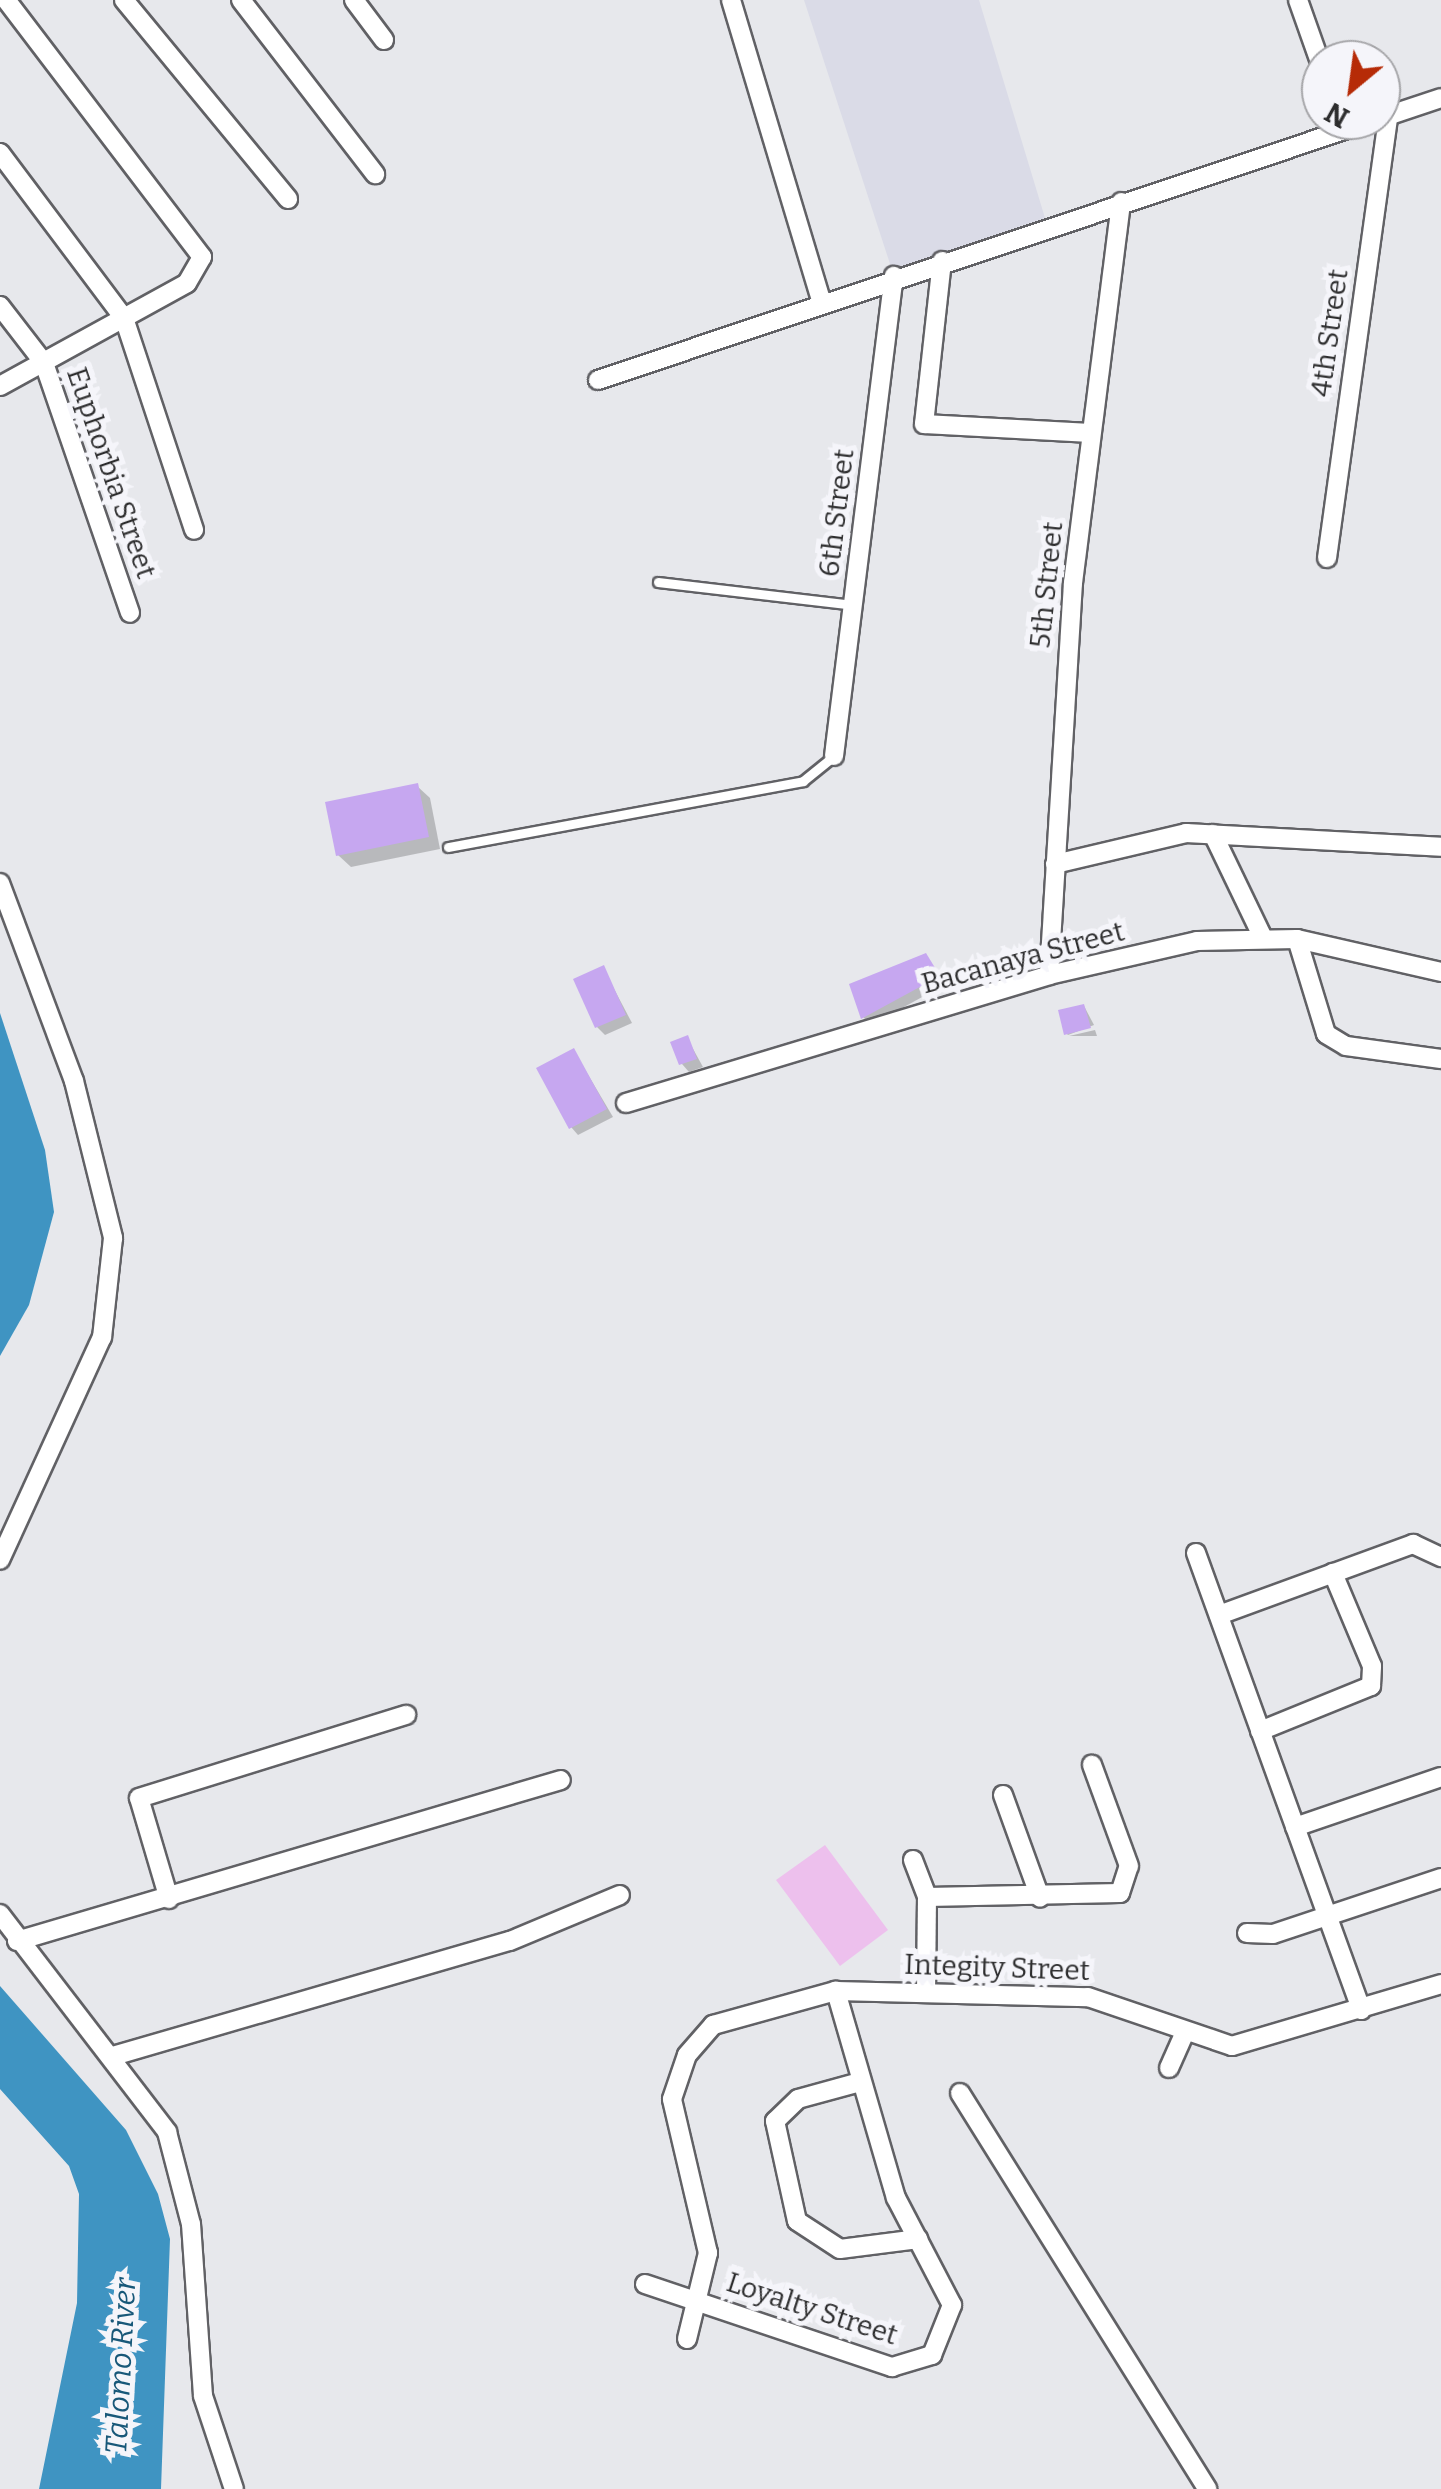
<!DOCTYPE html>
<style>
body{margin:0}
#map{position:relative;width:1441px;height:2489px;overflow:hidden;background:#e7e8ec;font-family:Bitter,serif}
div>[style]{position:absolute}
.built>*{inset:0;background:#dadbe7}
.green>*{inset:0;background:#edc0ed}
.water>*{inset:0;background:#3f94c2}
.shadow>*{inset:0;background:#0003}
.building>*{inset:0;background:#c6a7f0}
.roads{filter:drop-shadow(2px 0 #616165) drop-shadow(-2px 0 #616165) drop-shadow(0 2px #616165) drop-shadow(0 -2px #616165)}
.service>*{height:9px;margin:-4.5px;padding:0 4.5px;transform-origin:4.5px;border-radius:4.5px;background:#fff}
.minor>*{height:18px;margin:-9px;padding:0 9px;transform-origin:9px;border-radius:9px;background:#fff}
span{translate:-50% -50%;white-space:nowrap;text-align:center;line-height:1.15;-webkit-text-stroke:10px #f5f5fa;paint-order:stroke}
.street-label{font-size:28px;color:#2d2d2e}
.water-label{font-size:30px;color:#185879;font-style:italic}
.north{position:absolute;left:1301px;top:40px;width:100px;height:100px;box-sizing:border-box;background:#f5f5fa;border:2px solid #a5a5a8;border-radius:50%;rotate:209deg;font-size:28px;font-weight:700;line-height:40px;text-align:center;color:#2d2d2e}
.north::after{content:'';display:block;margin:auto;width:35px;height:45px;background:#b62b07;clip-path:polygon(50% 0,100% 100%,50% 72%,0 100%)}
</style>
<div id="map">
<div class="built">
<i style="clip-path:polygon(804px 0,979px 0,1045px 218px,892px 270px)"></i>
</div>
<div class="green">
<i style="clip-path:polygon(825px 1845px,888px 1930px,840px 1966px,776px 1880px)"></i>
</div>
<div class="water">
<i style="clip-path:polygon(0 1013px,45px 1150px,54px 1212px,29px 1305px,0 1356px)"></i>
<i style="clip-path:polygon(0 1986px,126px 2130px,158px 2194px,170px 2239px,161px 2489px,39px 2489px,77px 2303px,79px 2194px,69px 2166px,0 2089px)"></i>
</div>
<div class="shadow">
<i style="clip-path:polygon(417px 786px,430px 798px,440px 849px,351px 867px,338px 855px)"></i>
<i style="clip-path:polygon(925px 956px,946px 984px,871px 1025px,863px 1017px)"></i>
<i style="clip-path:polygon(603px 968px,632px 1023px,605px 1035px,597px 1027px)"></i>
<i style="clip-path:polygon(1084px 1006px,1094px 1025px,1068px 1035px,1066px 1033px)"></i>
<i style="clip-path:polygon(1095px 1030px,1097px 1036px,1069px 1036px)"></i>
<i style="clip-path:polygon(687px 1038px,703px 1067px,689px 1072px,682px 1064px)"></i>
<i style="clip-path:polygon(574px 1051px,613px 1117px,578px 1135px,571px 1127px)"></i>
</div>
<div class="building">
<i style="clip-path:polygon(418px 783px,429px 837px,336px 856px,325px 802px)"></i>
<i style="clip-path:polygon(926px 953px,940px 976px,861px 1019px,849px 984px)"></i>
<i style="clip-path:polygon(604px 965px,626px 1015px,595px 1028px,573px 979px)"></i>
<i style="clip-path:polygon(1084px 1004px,1091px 1028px,1064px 1035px,1058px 1010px)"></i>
<i style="clip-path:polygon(688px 1035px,697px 1059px,679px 1065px,670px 1042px)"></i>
<i style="clip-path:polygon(574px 1048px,607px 1109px,569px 1129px,536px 1068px)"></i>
</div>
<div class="roads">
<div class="service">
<i style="left:658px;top:582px;width:196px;rotate:6.7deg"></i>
<i style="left:448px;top:847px;width:361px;rotate:-10.5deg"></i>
<i style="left:803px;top:781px;width:40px;rotate:-39deg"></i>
</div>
<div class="minor">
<i style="left:124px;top:0;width:258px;rotate:50.5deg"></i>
<i style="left:241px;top:0;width:220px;rotate:52.4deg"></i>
<i style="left:354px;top:0;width:50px;rotate:53.1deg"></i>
<i style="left:731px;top:0;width:316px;rotate:73.3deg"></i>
<i style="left:1298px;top:0;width:69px;rotate:70.5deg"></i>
<i style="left:1381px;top:118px;width:63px;rotate:-18.4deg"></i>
<i style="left:0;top:153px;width:206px;rotate:53.1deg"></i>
<i style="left:124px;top:318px;width:223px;rotate:71.7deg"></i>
<i style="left:942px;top:261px;width:164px;rotate:96.3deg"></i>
<i style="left:924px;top:424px;width:167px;rotate:3.1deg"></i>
<i style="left:0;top:306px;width:72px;rotate:52.3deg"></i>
<i style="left:44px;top:363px;width:264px;rotate:71deg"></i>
<i style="left:598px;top:380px;width:818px;rotate:-18.52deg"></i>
<i style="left:0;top:386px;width:213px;rotate:-28.8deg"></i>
<i style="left:187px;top:283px;width:30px;rotate:-60deg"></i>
<i style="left:202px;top:257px;width:323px;rotate:-127.3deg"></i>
<i style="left:1327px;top:558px;width:446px;rotate:-82.1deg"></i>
<i style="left:834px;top:756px;width:484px;rotate:-82.9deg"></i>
<i style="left:1213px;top:834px;width:113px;rotate:64.3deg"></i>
<i style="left:1055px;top:864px;width:135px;rotate:-13.3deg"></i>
<i style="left:1186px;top:833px;width:255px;rotate:3.1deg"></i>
<i style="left:0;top:883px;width:211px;rotate:69.5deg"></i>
<i style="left:74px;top:1081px;width:162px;rotate:76deg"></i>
<i style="left:113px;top:1238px;width:100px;rotate:96.3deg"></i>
<i style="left:102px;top:1337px;width:245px;rotate:114.6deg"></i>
<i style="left:1297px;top:939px;width:99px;rotate:73deg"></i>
<i style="left:1326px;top:1034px;width:23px;rotate:31deg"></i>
<i style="left:1346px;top:1046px;width:96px;rotate:7.8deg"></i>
<i style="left:1049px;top:975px;width:393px;rotate:-86.5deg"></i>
<i style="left:1073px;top:583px;width:384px;rotate:-82.8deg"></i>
<i style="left:626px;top:1103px;width:442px;rotate:-16.8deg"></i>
<i style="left:1049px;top:975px;width:152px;rotate:-12.9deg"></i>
<i style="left:1197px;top:941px;width:100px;rotate:-1.1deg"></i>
<i style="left:1297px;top:939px;width:148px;rotate:12.9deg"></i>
<i style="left:1196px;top:1553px;width:486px;rotate:70.1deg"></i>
<i style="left:1219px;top:1615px;width:207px;rotate:-20.1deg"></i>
<i style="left:1413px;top:1544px;width:31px;rotate:25deg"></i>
<i style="left:1260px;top:1731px;width:120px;rotate:-22.1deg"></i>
<i style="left:1371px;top:1686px;width:20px;rotate:-87deg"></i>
<i style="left:1372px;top:1666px;width:101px;rotate:-112.8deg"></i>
<i style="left:1003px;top:1795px;width:109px;rotate:70.1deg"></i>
<i style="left:1295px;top:1827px;width:154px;rotate:-18.9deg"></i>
<i style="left:913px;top:1860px;width:40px;rotate:69deg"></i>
<i style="left:927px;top:1897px;width:95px;rotate:90.6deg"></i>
<i style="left:927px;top:1897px;width:193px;rotate:-1.2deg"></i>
<i style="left:1120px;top:1893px;width:28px;rotate:-72deg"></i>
<i style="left:1129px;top:1866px;width:108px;rotate:-110.1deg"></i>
<i style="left:169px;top:1899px;width:105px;rotate:-106.5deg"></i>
<i style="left:139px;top:1798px;width:280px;rotate:-17.3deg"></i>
<i style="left:0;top:1914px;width:275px;rotate:52.5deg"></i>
<i style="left:167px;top:2132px;width:95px;rotate:75.4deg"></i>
<i style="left:191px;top:2224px;width:172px;rotate:86deg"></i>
<i style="left:203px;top:2396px;width:98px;rotate:71.6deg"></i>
<i style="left:1247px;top:1933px;width:26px;rotate:2deg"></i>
<i style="left:1273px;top:1934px;width:177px;rotate:-18.4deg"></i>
<i style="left:17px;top:1941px;width:567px;rotate:-16.49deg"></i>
<i style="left:113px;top:2056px;width:413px;rotate:-16.2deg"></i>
<i style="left:510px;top:1941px;width:119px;rotate:-22.7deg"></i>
<i style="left:1169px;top:2068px;width:37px;rotate:-66deg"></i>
<i style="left:860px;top:2082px;width:64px;rotate:164.7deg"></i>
<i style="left:798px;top:2099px;width:32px;rotate:136deg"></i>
<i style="left:775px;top:2121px;width:102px;rotate:77.6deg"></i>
<i style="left:797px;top:2221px;width:51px;rotate:33.1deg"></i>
<i style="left:840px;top:2249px;width:79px;rotate:-7.3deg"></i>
<i style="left:960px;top:2093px;width:467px;rotate:58deg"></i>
<i style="left:645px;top:2284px;width:261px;rotate:18.6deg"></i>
<i style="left:892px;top:2367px;width:42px;rotate:-16.7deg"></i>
<i style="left:932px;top:2355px;width:54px;rotate:-68.2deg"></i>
<i style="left:952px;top:2305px;width:121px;rotate:-117.6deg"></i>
<i style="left:896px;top:2198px;width:216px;rotate:-106.2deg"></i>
<i style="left:687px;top:2339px;width:89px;rotate:-76.3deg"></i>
<i style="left:708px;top:2253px;width:158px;rotate:-103.2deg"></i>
<i style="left:672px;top:2099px;width:46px;rotate:-71.2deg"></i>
<i style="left:687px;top:2055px;width:40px;rotate:-49deg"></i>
<i style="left:713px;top:2025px;width:128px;rotate:-15.5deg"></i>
<i style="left:836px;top:1991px;width:252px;rotate:1.4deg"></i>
<i style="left:1088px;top:1997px;width:152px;rotate:18.8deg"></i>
<i style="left:1232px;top:2046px;width:218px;rotate:-16.5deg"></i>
</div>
</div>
<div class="street-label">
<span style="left:1330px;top:333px;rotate:-82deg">4th Street</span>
<span style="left:111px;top:473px;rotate:71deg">Euphorbia Street</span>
<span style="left:837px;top:513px;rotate:-83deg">6th Street</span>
<span style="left:1047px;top:585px;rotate:-84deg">5th Street</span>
<span style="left:1023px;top:958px;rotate:-15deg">Bacanaya Street</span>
<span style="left:997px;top:1968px;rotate:2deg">Integity Street</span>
<span style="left:812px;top:2309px;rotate:18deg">Loyalty Street</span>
</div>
<div class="water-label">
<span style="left:121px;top:2366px;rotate:-87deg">Talomo River</span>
</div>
<div class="north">N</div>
</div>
